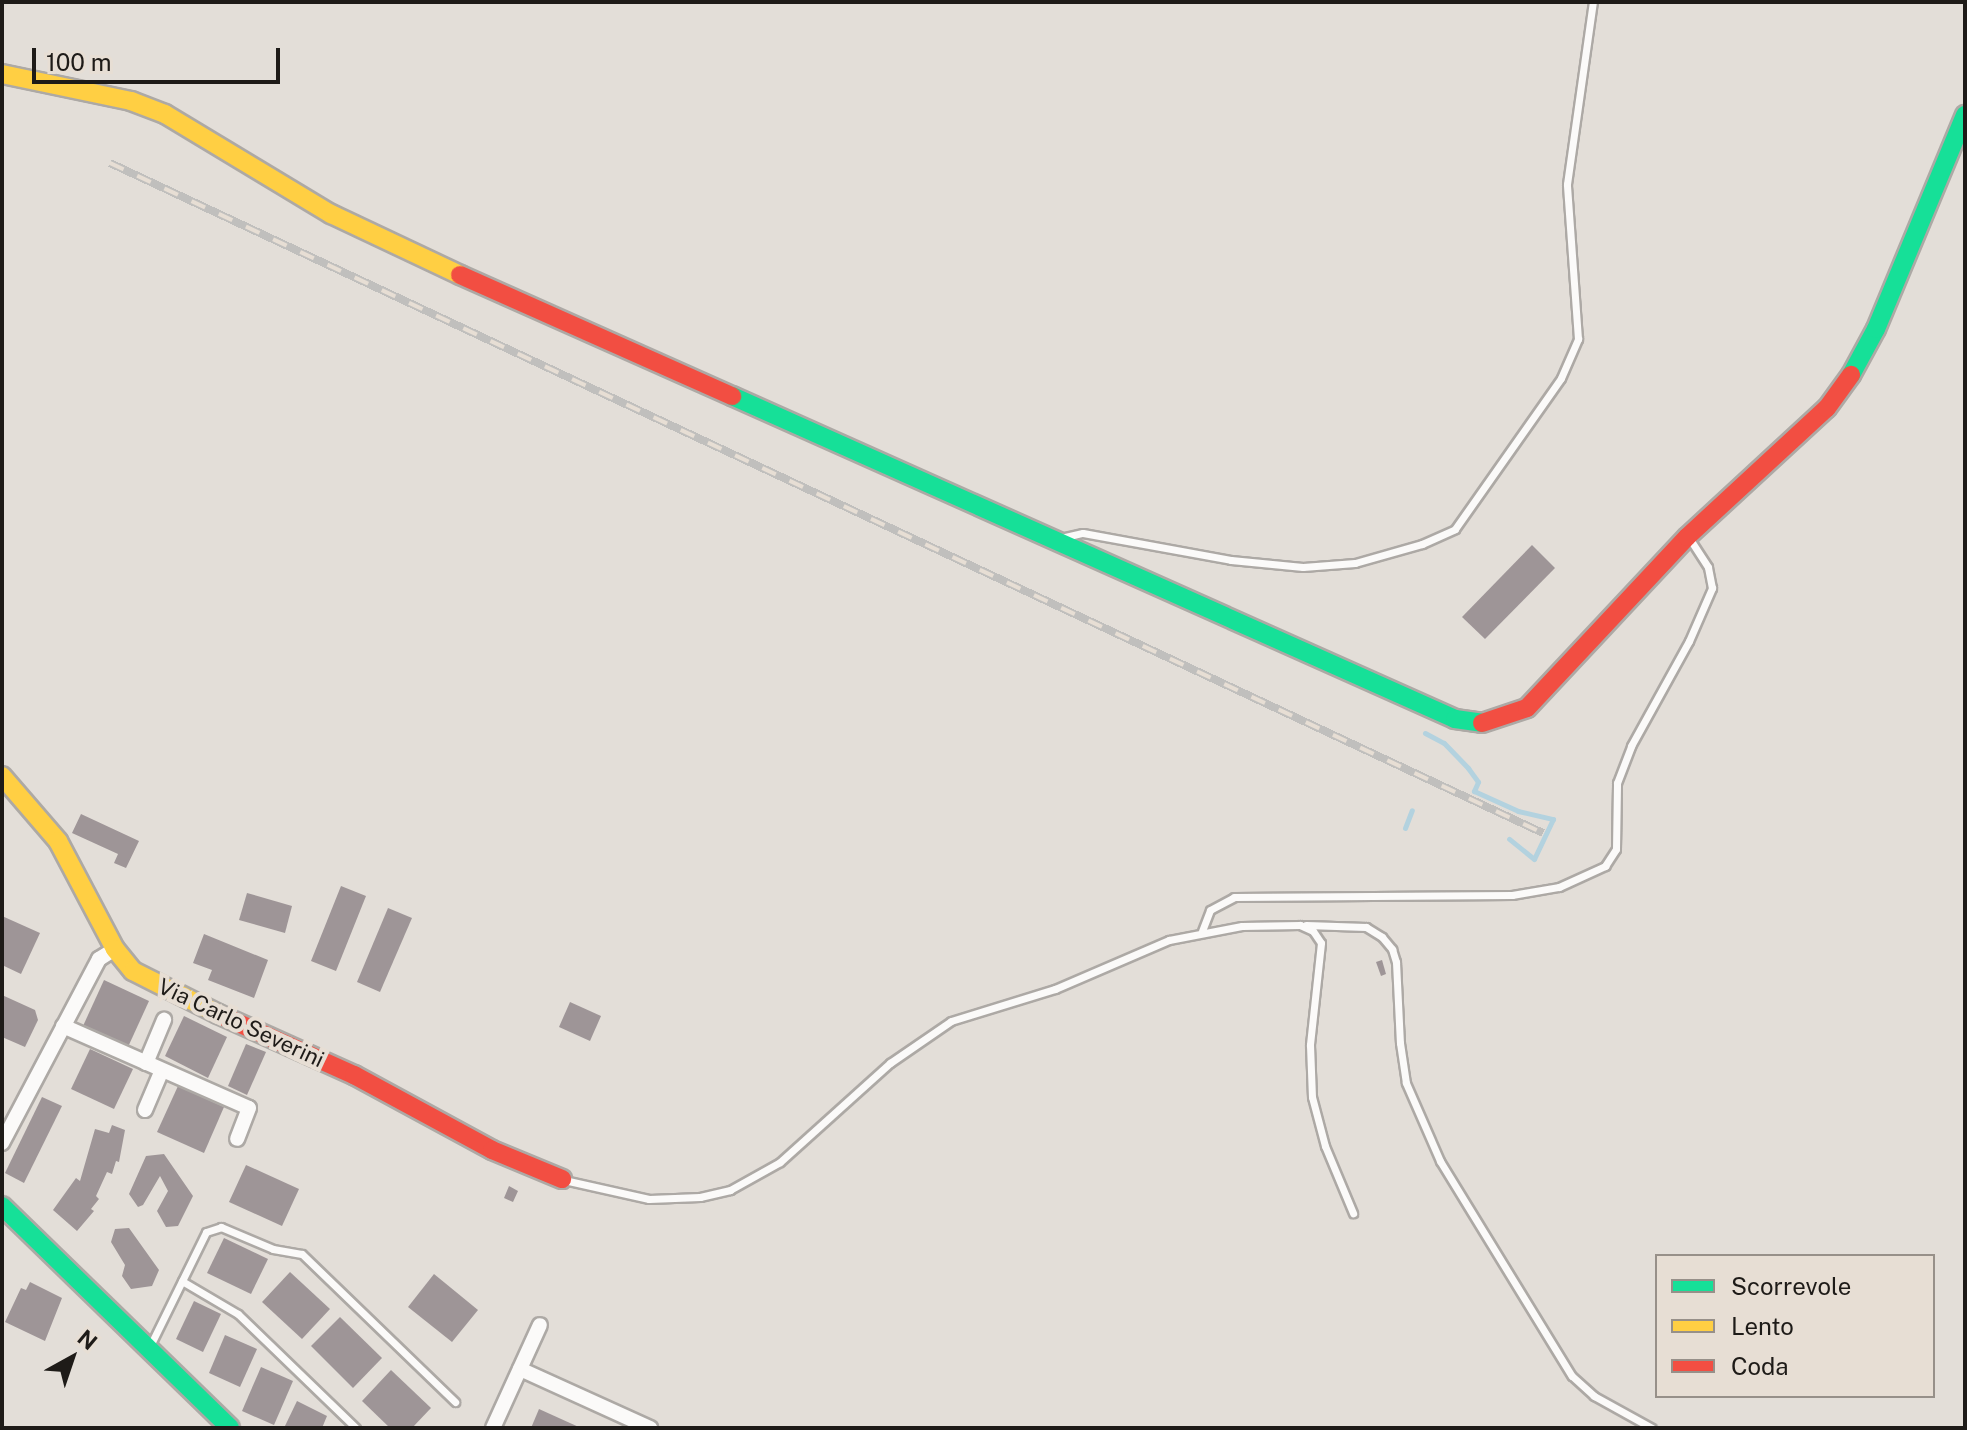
<!DOCTYPE html>
<style>
body{margin:0}
#map{position:relative;width:1967px;height:1430px;overflow:hidden;background:#e3ded8;font-family:"Public Sans",sans-serif}
div>[style]{position:absolute}
.stream>*{height:5px;margin:-2.5px;padding:0 2.5px;transform-origin:2.5px;border-radius:2.5px;background:#b3d2df}
.building>*{inset:0;background:#9e9597}
.roads{filter:drop-shadow(2px 0 #ada9a5) drop-shadow(-2px 0 #ada9a5) drop-shadow(0 2px #ada9a5) drop-shadow(0 -2px #ada9a5)}
.lane>*{height:7px;margin:-3.5px;padding:0 3.5px;transform-origin:3.5px;border-radius:3.5px;background:#fbfaf9}
.street>*{height:14px;margin:-7px;padding:0 7px;transform-origin:7px;border-radius:7px;background:#fbfaf9}
.fast>*{height:18px;margin:-9px;padding:0 9px;transform-origin:9px;border-radius:9px;background:#16e098}
.slow>*{height:18px;margin:-9px;padding:0 9px;transform-origin:9px;border-radius:9px;background:#ffcf43}
.jam>*{height:18px;margin:-9px;padding:0 9px;transform-origin:9px;border-radius:9px;background:#f24e42}
.rail>*{height:8px;margin-top:-4px;transform-origin:0;background:repeating-linear-gradient(90deg,#e7ded4 0 15px,#c0bfbd 0 30px);box-sizing:border-box;border-block:2px solid #c0bfbd}
span{translate:-50% -50%;white-space:nowrap;text-align:center;line-height:1.15;-webkit-text-stroke:8px #e7ded4;paint-order:stroke}
.street-label{font-size:22px;color:#1e1b18}
.frame{position:absolute;inset:0;border:4px solid #1e1b18;pointer-events:none}
.legend{position:absolute;left:1655px;top:1254px;width:280px;height:144px;box-sizing:border-box;background:#e7ded4;border:2px solid #979089;margin:0;padding:10px 14px;list-style:none;font-size:24px;color:#1e1b18}
.legend li{display:flex;align-items:center;gap:16px;height:40px}
.legend b{width:40px;border:2px solid #979089}
.north{position:absolute;left:32px;top:1318px;width:80px;height:80px;-webkit-text-stroke:6px #e7ded4;paint-order:stroke;rotate:40deg;font-size:22px;font-weight:700;line-height:32px;text-align:center;color:#1e1b18}
.north::after{content:'';display:block;margin:auto;width:28px;height:36px;background:#1e1b18;clip-path:polygon(50% 0,100% 100%,50% 72%,0 100%)}
.scale{position:absolute;left:32px;top:48px;width:248px;height:36px;box-sizing:border-box;border:4px solid #1e1b18;border-top:0;padding-left:10px;font-size:24px;line-height:28px;white-space:nowrap;color:#1e1b18;-webkit-text-stroke:6px #e7ded4;paint-order:stroke}
</style>
<div id="map">
<div class="stream">
<i style="left:1425px;top:733px;width:21px;rotate:28deg"></i>
<i style="left:1444px;top:743px;width:35px;rotate:46deg"></i>
<i style="left:1468px;top:768px;width:17px;rotate:54deg"></i>
<i style="left:1478px;top:782px;width:10px;rotate:114deg"></i>
<i style="left:1474px;top:791px;width:48px;rotate:24.4deg"></i>
<i style="left:1518px;top:811px;width:36px;rotate:13deg"></i>
<i style="left:1553px;top:819px;width:44px;rotate:115.4deg"></i>
<i style="left:1534px;top:859px;width:32px;rotate:-141deg"></i>
<i style="left:1405px;top:828px;width:19px;rotate:-69deg"></i>
</div>
<div class="building">
<i style="clip-path:polygon(1532px 545px,1555px 568px,1485px 639px,1462px 617px)"></i>
<i style="clip-path:polygon(81px 814px,139px 841px,126px 868px,114px 863px,118px 854px,72px 833px)"></i>
<i style="clip-path:polygon(341px 886px,366px 896px,336px 971px,311px 961px)"></i>
<i style="clip-path:polygon(247px 893px,292px 906px,285px 933px,239px 920px)"></i>
<i style="clip-path:polygon(388px 908px,412px 918px,380px 992px,357px 982px)"></i>
<i style="clip-path:polygon(2px 916px,40px 933px,21px 974px,2px 965px)"></i>
<i style="clip-path:polygon(204px 934px,268px 960px,254px 998px,208px 980px,212px 970px,193px 963px)"></i>
<i style="clip-path:polygon(1382px 960px,1386px 974px,1381px 976px,1376px 962px)"></i>
<i style="clip-path:polygon(104px 980px,149px 1001px,128px 1047px,83px 1026px)"></i>
<i style="clip-path:polygon(2px 995px,35px 1010px,38px 1020px,25px 1047px,2px 1037px)"></i>
<i style="clip-path:polygon(570px 1002px,601px 1016px,590px 1041px,559px 1027px)"></i>
<i style="clip-path:polygon(184px 1016px,227px 1037px,208px 1078px,165px 1056px)"></i>
<i style="clip-path:polygon(246px 1044px,266px 1052px,247px 1095px,228px 1086px)"></i>
<i style="clip-path:polygon(90px 1049px,133px 1069px,114px 1109px,71px 1089px)"></i>
<i style="clip-path:polygon(178px 1086px,224px 1107px,204px 1153px,157px 1132px)"></i>
<i style="clip-path:polygon(42px 1097px,62px 1106px,24px 1183px,5px 1173px)"></i>
<i style="clip-path:polygon(112px 1125px,125px 1130px,119px 1162px,116px 1161px,112px 1174px,107px 1172px,96px 1196px,99px 1199px,91px 1209px,94px 1211px,77px 1231px,53px 1210px,76px 1178px,80px 1181px,95px 1129px,109px 1133px)"></i>
<i style="clip-path:polygon(164px 1154px,193px 1196px,178px 1226px,166px 1227px,157px 1211px,168px 1191px,160px 1176px,143px 1205px,138px 1207px,129px 1194px,146px 1156px)"></i>
<i style="clip-path:polygon(246px 1165px,299px 1189px,282px 1226px,229px 1202px)"></i>
<i style="clip-path:polygon(509px 1186px,518px 1191px,513px 1202px,504px 1198px)"></i>
<i style="clip-path:polygon(129px 1228px,159px 1270px,152px 1286px,131px 1289px,122px 1276px,125px 1265px,111px 1242px,115px 1229px)"></i>
<i style="clip-path:polygon(224px 1238px,268px 1259px,251px 1294px,207px 1273px)"></i>
<i style="clip-path:polygon(290px 1272px,330px 1309px,302px 1339px,262px 1302px)"></i>
<i style="clip-path:polygon(434px 1274px,478px 1310px,452px 1342px,408px 1307px)"></i>
<i style="clip-path:polygon(30px 1282px,62px 1298px,45px 1341px,5px 1322px,21px 1288px,26px 1290px)"></i>
<i style="clip-path:polygon(194px 1301px,221px 1314px,203px 1352px,176px 1339px)"></i>
<i style="clip-path:polygon(340px 1317px,382px 1358px,353px 1388px,311px 1346px)"></i>
<i style="clip-path:polygon(225px 1335px,257px 1349px,240px 1387px,209px 1373px)"></i>
<i style="clip-path:polygon(261px 1367px,293px 1381px,274px 1425px,242px 1411px)"></i>
<i style="clip-path:polygon(391px 1370px,431px 1408px,412px 1428px,390px 1428px,362px 1401px)"></i>
<i style="clip-path:polygon(297px 1401px,327px 1416px,322px 1428px,284px 1428px)"></i>
<i style="clip-path:polygon(539px 1409px,581px 1428px,531px 1428px)"></i>
</div>
<div class="roads">
<div class="lane">
<i style="left:1065px;top:537px;width:18px;rotate:-13deg"></i>
<i style="left:1083px;top:533px;width:150px;rotate:10.3deg"></i>
<i style="left:1231px;top:560px;width:72px;rotate:5.6deg"></i>
<i style="left:1303px;top:567px;width:52px;rotate:-4.4deg"></i>
<i style="left:1355px;top:563px;width:70px;rotate:-15.8deg"></i>
<i style="left:1422px;top:544px;width:36px;rotate:-24deg"></i>
<i style="left:1455px;top:529px;width:184px;rotate:-54.9deg"></i>
<i style="left:1561px;top:378px;width:43px;rotate:-66.4deg"></i>
<i style="left:1578px;top:339px;width:155px;rotate:-94.1deg"></i>
<i style="left:1567px;top:184px;width:184px;rotate:-81.9deg"></i>
<i style="left:1306px;top:925px;width:60px;rotate:1.9deg"></i>
<i style="left:1366px;top:927px;width:19px;rotate:32deg"></i>
<i style="left:1382px;top:937px;width:16px;rotate:50deg"></i>
<i style="left:1392px;top:949px;width:14px;rotate:73deg"></i>
<i style="left:1396px;top:962px;width:81px;rotate:87.2deg"></i>
<i style="left:1400px;top:1043px;width:40px;rotate:81.5deg"></i>
<i style="left:1406px;top:1083px;width:85px;rotate:66.4deg"></i>
<i style="left:1440px;top:1161px;width:252px;rotate:58.5deg"></i>
<i style="left:1572px;top:1376px;width:30px;rotate:42deg"></i>
<i style="left:1594px;top:1396px;width:66px;rotate:28.9deg"></i>
<i style="left:1202px;top:931px;width:22px;rotate:-69deg"></i>
<i style="left:1210px;top:910px;width:27px;rotate:-28deg"></i>
<i style="left:1234px;top:897px;width:278px;rotate:-0.4deg"></i>
<i style="left:1512px;top:895px;width:48px;rotate:-9.7deg"></i>
<i style="left:1559px;top:887px;width:51px;rotate:-24.5deg"></i>
<i style="left:1605px;top:866px;width:20px;rotate:-57deg"></i>
<i style="left:1616px;top:849px;width:66px;rotate:-89.1deg"></i>
<i style="left:1617px;top:783px;width:40px;rotate:-69deg"></i>
<i style="left:1631px;top:746px;width:120px;rotate:-61.1deg"></i>
<i style="left:1689px;top:641px;width:58px;rotate:-66.5deg"></i>
<i style="left:1712px;top:588px;width:21px;rotate:-101deg"></i>
<i style="left:1708px;top:567px;width:35px;rotate:-123deg"></i>
<i style="left:564px;top:1180px;width:87px;rotate:12.6deg"></i>
<i style="left:649px;top:1199px;width:51px;rotate:-2.2deg"></i>
<i style="left:700px;top:1197px;width:31px;rotate:-13deg"></i>
<i style="left:730px;top:1190px;width:57px;rotate:-29.2deg"></i>
<i style="left:780px;top:1162px;width:148px;rotate:-42deg"></i>
<i style="left:890px;top:1063px;width:74px;rotate:-34.5deg"></i>
<i style="left:951px;top:1021px;width:109px;rotate:-17.1deg"></i>
<i style="left:1055px;top:989px;width:124px;rotate:-23.3deg"></i>
<i style="left:1169px;top:940px;width:74px;rotate:-10.9deg"></i>
<i style="left:1242px;top:926px;width:58px;rotate:-1deg"></i>
<i style="left:1300px;top:925px;width:14px;rotate:25deg"></i>
<i style="left:1313px;top:931px;width:14px;rotate:56deg"></i>
<i style="left:1321px;top:943px;width:103px;rotate:96.2deg"></i>
<i style="left:1310px;top:1045px;width:52px;rotate:87.8deg"></i>
<i style="left:1312px;top:1097px;width:51px;rotate:75.1deg"></i>
<i style="left:1325px;top:1146px;width:73px;rotate:67.3deg"></i>
<i style="left:182px;top:1281px;width:65px;rotate:30.5deg"></i>
<i style="left:238px;top:1314px;width:164px;rotate:44deg"></i>
<i style="left:150px;top:1346px;width:127px;rotate:-63.8deg"></i>
<i style="left:206px;top:1232px;width:16px;rotate:-18deg"></i>
<i style="left:221px;top:1227px;width:56px;rotate:22.9deg"></i>
<i style="left:273px;top:1249px;width:29px;rotate:10deg"></i>
<i style="left:302px;top:1254px;width:213px;rotate:44deg"></i>
</div>
<div class="street">
<i style="left:63px;top:1026px;width:203px;rotate:23.8deg"></i>
<i style="left:249px;top:1108px;width:33px;rotate:111deg"></i>
<i style="left:146px;top:1063px;width:47px;rotate:-67.3deg"></i>
<i style="left:145px;top:1110px;width:43px;rotate:-67deg"></i>
<i style="left:2px;top:1143px;width:208px;rotate:-62.2deg"></i>
<i style="left:99px;top:959px;width:19px;rotate:-32deg"></i>
<i style="left:520px;top:1369px;width:143px;rotate:24.4deg"></i>
<i style="left:493px;top:1428px;width:113px;rotate:-65.5deg"></i>
</div>
<div class="fast">
<i style="left:1851px;top:375px;width:52px;rotate:-61.5deg"></i>
<i style="left:1876px;top:329px;width:232px;rotate:-67.4deg"></i>
<i style="left:732px;top:396px;width:792px;rotate:24.07deg"></i>
<i style="left:1455px;top:719px;width:27px;rotate:8deg"></i>
<i style="left:2px;top:1206px;width:318px;rotate:44.2deg"></i>
</div>
<div class="slow">
<i style="left:2px;top:74px;width:132px;rotate:11.8deg"></i>
<i style="left:131px;top:101px;width:36px;rotate:21deg"></i>
<i style="left:165px;top:114px;width:194px;rotate:31.1deg"></i>
<i style="left:331px;top:214px;width:143px;rotate:25.3deg"></i>
<i style="left:2px;top:776px;width:86px;rotate:49.3deg"></i>
<i style="left:58px;top:841px;width:122px;rotate:62.2deg"></i>
<i style="left:115px;top:949px;width:28px;rotate:51deg"></i>
<i style="left:133px;top:971px;width:95px;rotate:26.8deg"></i>
</div>
<div class="jam">
<i style="left:460px;top:275px;width:298px;rotate:24deg"></i>
<i style="left:1482px;top:723px;width:47px;rotate:-18.4deg"></i>
<i style="left:1527px;top:708px;width:234px;rotate:-46.9deg"></i>
<i style="left:1687px;top:537px;width:190px;rotate:-42.7deg"></i>
<i style="left:1827px;top:408px;width:41px;rotate:-54deg"></i>
<i style="left:218px;top:1014px;width:149px;rotate:24.2deg"></i>
<i style="left:354px;top:1075px;width:157px;rotate:28.5deg"></i>
<i style="left:492px;top:1150px;width:76px;rotate:22.5deg"></i>
</div>
</div>
<div class="rail">
<i style="left:110px;top:163px;width:1582px;rotate:25.06deg"></i>
</div>
<div class="street-label">
<span style="left:241px;top:1023px;rotate:25deg">Via Carlo Severini</span>
</div>
<div class="frame"></div>
<ul class="legend">
<li><b style="height:10px;background:#16e098"></b>Scorrevole</li>
<li><b style="height:10px;background:#ffcf43"></b>Lento</li>
<li><b style="height:10px;background:#f24e42"></b>Coda</li>
</ul>
<div class="north">N</div>
<div class="scale">100 m</div>
</div>
